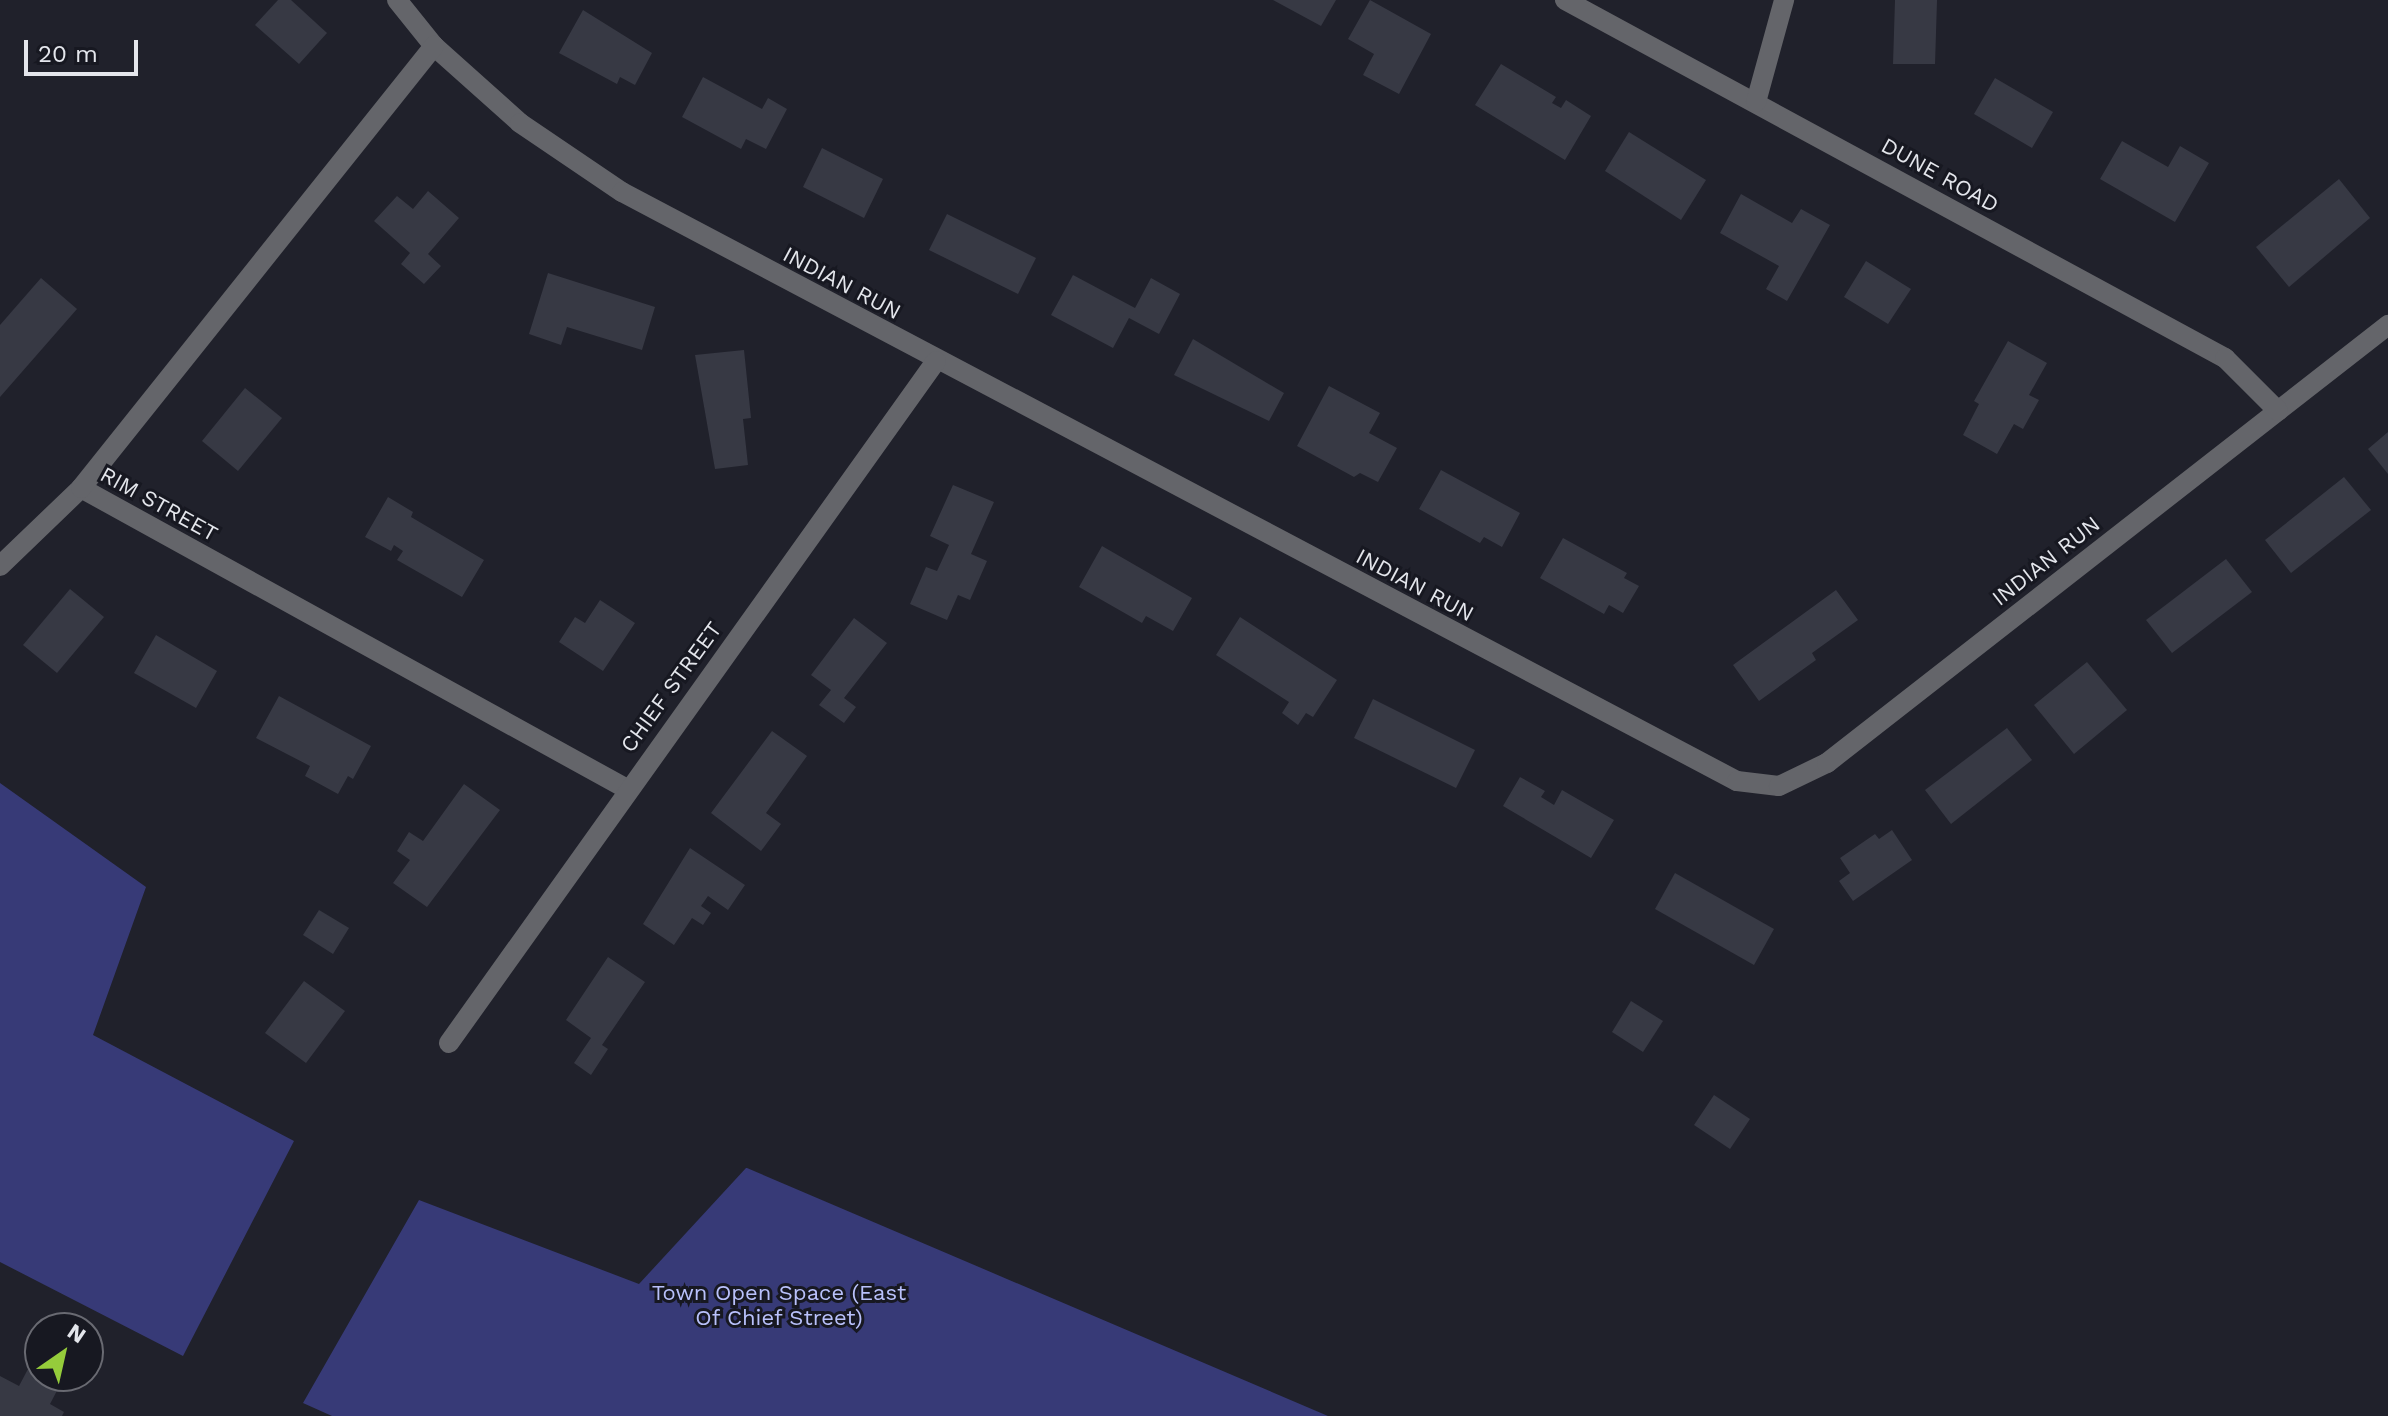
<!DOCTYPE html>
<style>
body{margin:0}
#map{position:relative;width:2388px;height:1416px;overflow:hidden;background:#20212b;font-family:"Work Sans",sans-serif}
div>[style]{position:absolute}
.green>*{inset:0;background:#373a77}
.building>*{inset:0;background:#373944}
.street>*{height:20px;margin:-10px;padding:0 10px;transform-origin:10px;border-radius:10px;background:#64656a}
span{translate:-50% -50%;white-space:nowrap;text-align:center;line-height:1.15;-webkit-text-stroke:6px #171821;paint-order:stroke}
.street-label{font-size:22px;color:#e4e6ec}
.park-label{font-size:22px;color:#b9c1fb}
.north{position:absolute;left:24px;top:1312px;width:80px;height:80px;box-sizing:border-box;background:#171821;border:2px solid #696a72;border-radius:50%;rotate:34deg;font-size:22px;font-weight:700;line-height:32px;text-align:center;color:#e4e6ec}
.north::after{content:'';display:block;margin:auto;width:28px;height:36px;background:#95cc3b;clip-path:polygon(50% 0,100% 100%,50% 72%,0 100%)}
.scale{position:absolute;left:24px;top:40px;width:114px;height:36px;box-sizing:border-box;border:4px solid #e4e6ec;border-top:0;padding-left:10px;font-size:24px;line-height:28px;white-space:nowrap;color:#e4e6ec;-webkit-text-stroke:6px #171821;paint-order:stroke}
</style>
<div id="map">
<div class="green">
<i style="clip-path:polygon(0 783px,146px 887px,93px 1035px,294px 1141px,183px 1356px,0 1262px)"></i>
<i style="clip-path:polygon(746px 1168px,747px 1168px,1328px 1416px,332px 1416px,303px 1403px,419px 1200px,639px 1284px)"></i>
</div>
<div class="building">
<i style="clip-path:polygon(278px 0,291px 0,327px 33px,299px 64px,255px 25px)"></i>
<i style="clip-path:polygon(1273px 0,1336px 0,1321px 26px)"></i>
<i style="clip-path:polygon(1370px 0,1431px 34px,1399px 94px,1363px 75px,1374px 54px,1348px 39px)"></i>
<i style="clip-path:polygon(1895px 0,1937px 0,1935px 64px,1893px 64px)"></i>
<i style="clip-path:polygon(583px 10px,652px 53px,635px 85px,620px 77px,617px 84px,559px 53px)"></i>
<i style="clip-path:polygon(1501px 64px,1556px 97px,1552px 103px,1561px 108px,1566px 100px,1591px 116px,1565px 160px,1475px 105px)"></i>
<i style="clip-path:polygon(703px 77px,762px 109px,768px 98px,787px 109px,766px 149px,746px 139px,741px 149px,682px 117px)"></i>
<i style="clip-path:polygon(1995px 78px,2053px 112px,2032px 148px,1974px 114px)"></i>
<i style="clip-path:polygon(1629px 132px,1706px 180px,1681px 220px,1605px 171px)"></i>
<i style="clip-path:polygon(2122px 141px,2168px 167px,2180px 146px,2209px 163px,2175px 222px,2100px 179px)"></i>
<i style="clip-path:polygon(822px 148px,883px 179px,864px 218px,803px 187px)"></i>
<i style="clip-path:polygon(2339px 179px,2370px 218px,2289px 287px,2256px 247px)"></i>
<i style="clip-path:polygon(428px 191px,459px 218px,428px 254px,441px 266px,424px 284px,401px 264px,410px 253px,374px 221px,397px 196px,413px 209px)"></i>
<i style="clip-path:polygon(1741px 194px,1792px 223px,1801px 209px,1830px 225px,1787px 301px,1766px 289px,1779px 266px,1720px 233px)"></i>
<i style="clip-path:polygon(947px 214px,1036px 258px,1018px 294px,929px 250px)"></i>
<i style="clip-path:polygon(1866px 261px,1911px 289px,1888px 324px,1844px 297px)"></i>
<i style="clip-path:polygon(548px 273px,655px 307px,642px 350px,567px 327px,561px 345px,529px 334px)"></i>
<i style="clip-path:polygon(1073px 275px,1135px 308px,1151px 278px,1180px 294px,1159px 334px,1129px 318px,1113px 348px,1051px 315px)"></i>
<i style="clip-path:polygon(41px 278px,77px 309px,0 397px,0 325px)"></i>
<i style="clip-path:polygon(1193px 339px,1284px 393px,1269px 421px,1174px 375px)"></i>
<i style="clip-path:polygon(2008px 341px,2047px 363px,2029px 395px,2039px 400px,2023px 429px,2014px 424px,1997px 454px,1963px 435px,1979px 404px,1974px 401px)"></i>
<i style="clip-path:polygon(744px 350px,751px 418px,743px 419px,748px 465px,715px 469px,695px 355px)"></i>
<i style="clip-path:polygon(1329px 386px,1380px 413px,1369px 433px,1397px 448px,1378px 482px,1360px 473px,1354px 477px,1297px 446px)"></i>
<i style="clip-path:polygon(245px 388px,282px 418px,238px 471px,202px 441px)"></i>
<i style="clip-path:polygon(2388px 432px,2388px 474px,2368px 449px)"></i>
<i style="clip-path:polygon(1441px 470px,1520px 513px,1502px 547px,1484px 537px,1480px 543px,1419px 509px)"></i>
<i style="clip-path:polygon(2344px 477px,2371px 510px,2291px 573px,2265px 540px)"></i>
<i style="clip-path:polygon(953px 485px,994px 502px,971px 554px,987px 561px,970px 600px,958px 595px,947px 620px,910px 604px,926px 567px,937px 571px,949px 545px,930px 536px)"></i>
<i style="clip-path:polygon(388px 497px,413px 512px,411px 517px,484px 560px,462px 597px,397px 560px,403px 551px,394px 545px,391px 551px,365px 537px)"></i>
<i style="clip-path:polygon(1563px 538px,1627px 573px,1624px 578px,1639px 586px,1623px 613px,1609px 605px,1604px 614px,1540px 578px)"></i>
<i style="clip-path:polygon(1102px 546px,1192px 598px,1173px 631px,1146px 616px,1142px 623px,1079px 587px)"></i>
<i style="clip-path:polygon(2226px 559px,2252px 592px,2172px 653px,2146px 620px)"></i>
<i style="clip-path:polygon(70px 589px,104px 617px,57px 673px,23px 645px)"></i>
<i style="clip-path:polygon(1836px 590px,1858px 620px,1812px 653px,1816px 660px,1759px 701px,1733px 665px)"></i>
<i style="clip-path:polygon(600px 600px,635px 623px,603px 671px,559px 642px,575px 617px,585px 623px)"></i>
<i style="clip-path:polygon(1240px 617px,1337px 680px,1313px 717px,1306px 713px,1298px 725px,1282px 713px,1289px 702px,1216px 655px)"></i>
<i style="clip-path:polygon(854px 618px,887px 643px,844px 698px,856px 707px,844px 723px,819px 705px,831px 690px,811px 675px)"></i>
<i style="clip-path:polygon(156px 635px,217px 671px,196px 708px,134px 673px)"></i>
<i style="clip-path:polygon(2087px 662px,2127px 710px,2074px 754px,2034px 705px)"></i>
<i style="clip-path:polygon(279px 696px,371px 746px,353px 779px,348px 776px,338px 794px,305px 776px,310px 766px,256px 738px)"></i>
<i style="clip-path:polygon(1373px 699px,1475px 750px,1456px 788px,1354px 738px)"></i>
<i style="clip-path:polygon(2007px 728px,2032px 760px,1951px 824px,1925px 790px)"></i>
<i style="clip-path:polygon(772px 731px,807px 756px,766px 813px,781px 824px,761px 851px,711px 813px)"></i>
<i style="clip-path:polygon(1520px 777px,1545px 791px,1541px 797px,1554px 805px,1562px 790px,1614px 820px,1591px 858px,1503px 806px)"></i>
<i style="clip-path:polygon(464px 784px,500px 810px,427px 907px,393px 883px,410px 860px,397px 851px,409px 832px,423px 841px)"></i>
<i style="clip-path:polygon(1892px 830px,1912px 860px,1853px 901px,1839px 881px,1850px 873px,1840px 858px,1875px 834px,1879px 839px)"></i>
<i style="clip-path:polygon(690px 848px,745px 885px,728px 910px,708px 896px,701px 906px,711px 913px,703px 925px,692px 918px,674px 945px,643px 924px)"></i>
<i style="clip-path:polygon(1675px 873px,1774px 929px,1754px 965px,1655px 909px)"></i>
<i style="clip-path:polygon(319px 910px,349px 928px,333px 954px,303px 935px)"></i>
<i style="clip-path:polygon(608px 957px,645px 982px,602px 1045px,608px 1049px,591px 1075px,574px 1063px,591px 1038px,566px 1020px)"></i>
<i style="clip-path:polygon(304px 981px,345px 1011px,306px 1063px,265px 1033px)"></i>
<i style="clip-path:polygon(1631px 1001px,1663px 1021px,1643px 1052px,1612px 1032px)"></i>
<i style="clip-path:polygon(1714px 1095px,1750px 1119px,1730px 1149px,1694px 1125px)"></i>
<i style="clip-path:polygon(28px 1369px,60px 1385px,50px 1404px,64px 1412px,62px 1416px,0 1416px,0 1376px,19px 1386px)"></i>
</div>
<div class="street">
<i style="left:397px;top:0;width:59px;rotate:51.2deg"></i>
<i style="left:434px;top:46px;width:115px;rotate:41.8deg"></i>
<i style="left:520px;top:123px;width:123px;rotate:34.1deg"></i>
<i style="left:622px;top:192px;width:1261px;rotate:27.85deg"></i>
<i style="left:1737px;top:781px;width:42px;rotate:6.8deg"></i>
<i style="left:1779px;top:786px;width:53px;rotate:-25.6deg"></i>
<i style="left:1827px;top:763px;width:712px;rotate:-37.98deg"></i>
<i style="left:1565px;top:0;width:751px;rotate:28.48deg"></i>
<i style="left:2225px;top:358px;width:75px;rotate:45deg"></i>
<i style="left:1756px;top:102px;width:106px;rotate:-74.6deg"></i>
<i style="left:81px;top:488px;width:623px;rotate:28.87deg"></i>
<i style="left:0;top:566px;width:112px;rotate:-43.9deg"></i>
<i style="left:81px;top:488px;width:566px;rotate:-51.39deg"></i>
<i style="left:449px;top:1043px;width:838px;rotate:-54.47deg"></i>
</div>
<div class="street-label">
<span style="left:1940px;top:175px;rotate:29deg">DUNE ROAD</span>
<span style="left:842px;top:283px;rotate:28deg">INDIAN RUN</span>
<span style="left:159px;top:504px;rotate:29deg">RIM STREET</span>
<span style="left:2046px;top:561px;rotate:-38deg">INDIAN RUN</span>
<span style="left:1415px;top:585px;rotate:28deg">INDIAN RUN</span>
<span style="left:671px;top:687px;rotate:-54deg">CHIEF STREET</span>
</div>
<div class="park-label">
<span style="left:779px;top:1305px">Town Open Space (East<br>Of Chief Street)</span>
</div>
<div class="north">N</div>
<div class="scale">20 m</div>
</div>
